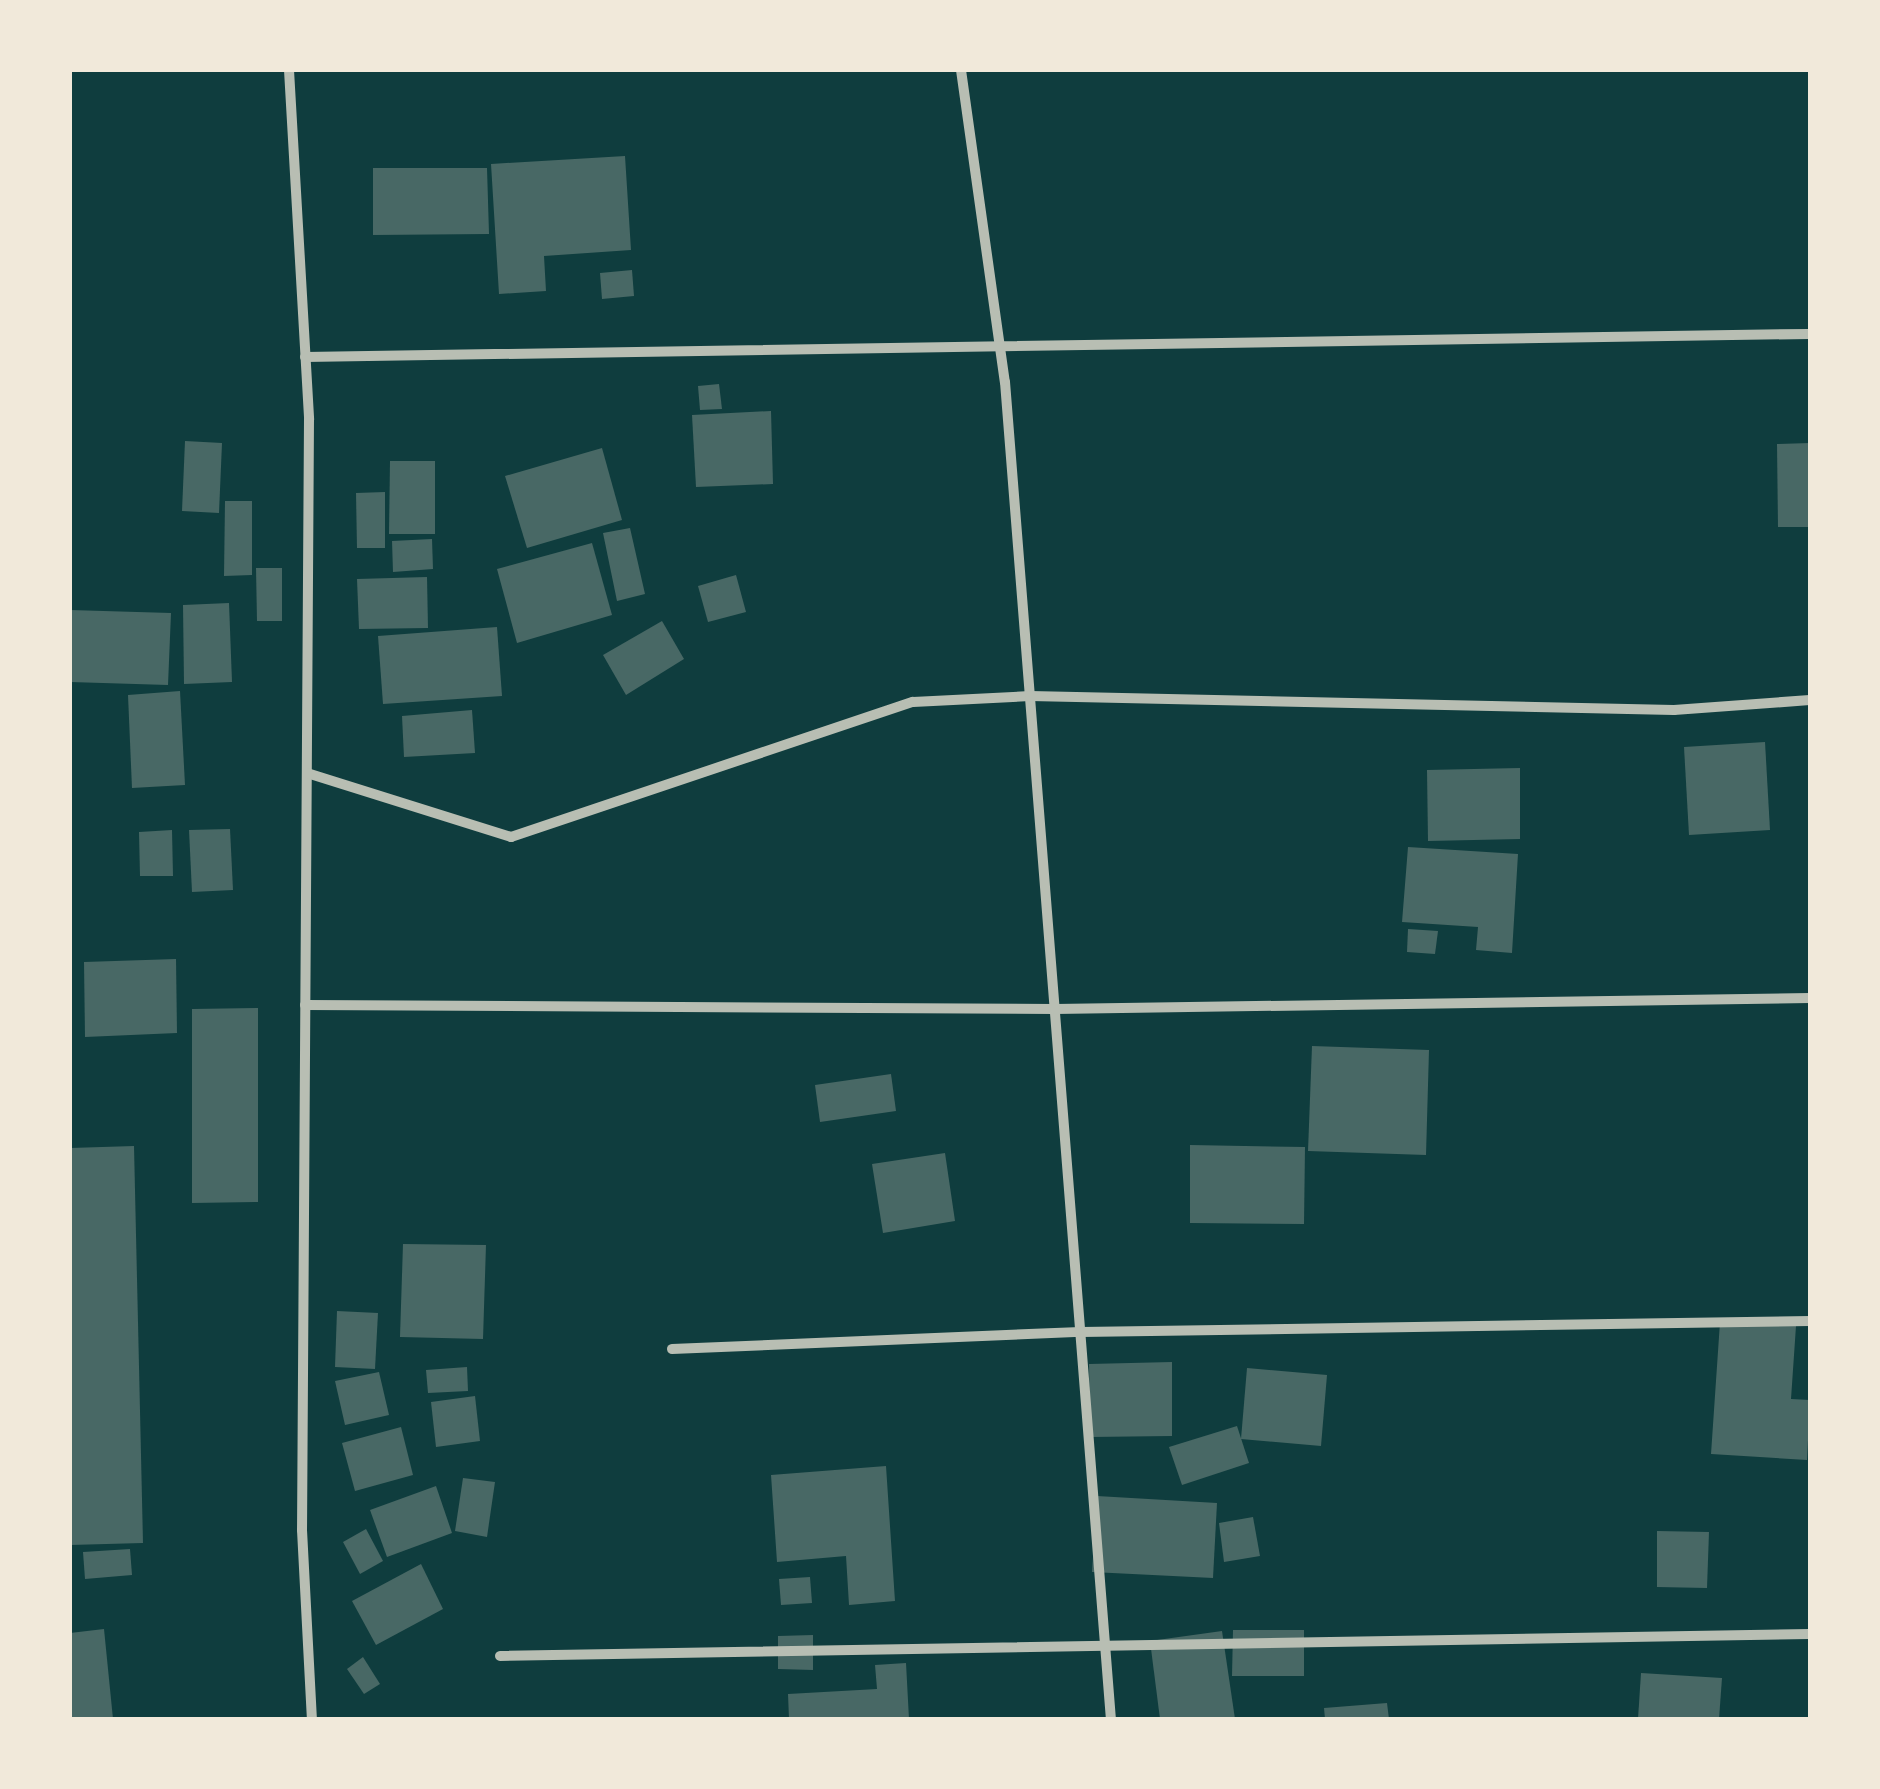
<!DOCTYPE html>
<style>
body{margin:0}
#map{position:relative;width:1880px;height:1789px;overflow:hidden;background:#0f3d3e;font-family:"Archivo Narrow",sans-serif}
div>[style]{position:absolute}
.building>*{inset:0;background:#486865}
.minor>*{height:10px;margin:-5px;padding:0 5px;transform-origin:5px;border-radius:5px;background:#b8beb3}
span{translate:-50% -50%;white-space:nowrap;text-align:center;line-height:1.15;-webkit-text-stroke:8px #f1e9da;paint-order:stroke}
.frame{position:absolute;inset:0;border:72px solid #f1e9da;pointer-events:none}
</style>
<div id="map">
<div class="building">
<i style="clip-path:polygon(625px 156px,631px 250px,544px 256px,546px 291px,499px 294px,491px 164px)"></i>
<i style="clip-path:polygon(373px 168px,487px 168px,489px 234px,373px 235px)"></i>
<i style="clip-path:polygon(632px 270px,634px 296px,602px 299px,600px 273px)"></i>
<i style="clip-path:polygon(719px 384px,722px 409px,700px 410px,698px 386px)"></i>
<i style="clip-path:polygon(771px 411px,773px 484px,696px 487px,692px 415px)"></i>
<i style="clip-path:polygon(185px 441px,222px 443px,219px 513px,182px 511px)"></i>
<i style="clip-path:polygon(1810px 443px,1810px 527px,1778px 527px,1777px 444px)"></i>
<i style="clip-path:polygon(602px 448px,622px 520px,527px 548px,505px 476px)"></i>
<i style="clip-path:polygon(390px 461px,435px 461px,435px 534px,389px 534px)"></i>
<i style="clip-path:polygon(385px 492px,385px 548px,357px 548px,356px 493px)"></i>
<i style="clip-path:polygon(225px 501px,252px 501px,252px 575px,224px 576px)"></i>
<i style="clip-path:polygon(630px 528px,645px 594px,617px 601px,603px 533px)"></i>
<i style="clip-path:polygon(432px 539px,433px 569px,393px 572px,392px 541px)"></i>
<i style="clip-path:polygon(592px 543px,612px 615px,517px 643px,497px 569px)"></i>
<i style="clip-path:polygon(256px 568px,282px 568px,282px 621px,257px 621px)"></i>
<i style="clip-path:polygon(736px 575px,746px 612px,708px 622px,698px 586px)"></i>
<i style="clip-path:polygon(427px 577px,428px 628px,359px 629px,357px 579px)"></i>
<i style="clip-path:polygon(229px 603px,232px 682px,184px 684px,183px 605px)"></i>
<i style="clip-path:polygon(70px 610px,171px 613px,168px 685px,70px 682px)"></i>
<i style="clip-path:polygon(662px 621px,684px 659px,626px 695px,603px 655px)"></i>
<i style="clip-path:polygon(497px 627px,502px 696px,383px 704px,378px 636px)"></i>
<i style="clip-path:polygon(180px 691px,185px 785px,132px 788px,128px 695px)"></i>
<i style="clip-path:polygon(472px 710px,475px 753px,404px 757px,402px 716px)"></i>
<i style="clip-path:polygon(1765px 742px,1770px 830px,1689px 835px,1684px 747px)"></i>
<i style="clip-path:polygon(1520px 768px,1520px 839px,1428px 841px,1427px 770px)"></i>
<i style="clip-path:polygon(230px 829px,233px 890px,192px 892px,189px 830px)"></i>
<i style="clip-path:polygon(172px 830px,173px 876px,140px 876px,139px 832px)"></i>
<i style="clip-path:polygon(1408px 847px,1518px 854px,1512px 953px,1476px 950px,1478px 927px,1402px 922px)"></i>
<i style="clip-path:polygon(1408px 929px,1438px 931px,1435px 954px,1407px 952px)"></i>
<i style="clip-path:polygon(176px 959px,177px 1033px,85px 1037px,84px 962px)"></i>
<i style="clip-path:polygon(258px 1008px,258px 1202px,192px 1203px,192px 1009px)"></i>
<i style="clip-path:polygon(1312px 1046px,1429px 1050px,1426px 1155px,1308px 1151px)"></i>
<i style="clip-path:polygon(891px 1074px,896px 1111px,820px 1122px,815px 1085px)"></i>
<i style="clip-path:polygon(1190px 1145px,1305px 1147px,1304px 1224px,1190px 1223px)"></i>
<i style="clip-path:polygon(134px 1146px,143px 1543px,70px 1545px,70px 1148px)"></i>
<i style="clip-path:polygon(945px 1153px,955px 1221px,883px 1233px,872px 1164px)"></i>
<i style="clip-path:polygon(403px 1244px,486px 1245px,483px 1339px,400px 1337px)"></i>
<i style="clip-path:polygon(337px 1311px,378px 1313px,375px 1369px,335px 1367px)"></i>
<i style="clip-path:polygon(1720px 1322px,1796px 1326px,1791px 1399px,1810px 1400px,1807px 1460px,1711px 1454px)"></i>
<i style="clip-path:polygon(1172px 1362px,1172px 1436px,1090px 1437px,1089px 1364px)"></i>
<i style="clip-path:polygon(467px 1367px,468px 1391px,428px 1393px,426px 1370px)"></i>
<i style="clip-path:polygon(1247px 1368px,1327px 1375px,1321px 1446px,1241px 1439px)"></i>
<i style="clip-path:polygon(379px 1372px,389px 1415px,345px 1425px,335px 1381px)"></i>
<i style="clip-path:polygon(475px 1396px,480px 1441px,436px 1447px,431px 1402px)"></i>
<i style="clip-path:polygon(1237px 1426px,1249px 1463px,1182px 1485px,1169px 1447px)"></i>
<i style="clip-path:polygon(401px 1427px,413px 1475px,355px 1491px,342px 1443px)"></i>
<i style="clip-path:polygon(886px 1466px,895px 1601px,849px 1605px,846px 1556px,777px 1562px,771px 1475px)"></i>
<i style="clip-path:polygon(463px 1478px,495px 1482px,487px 1537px,455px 1531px)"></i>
<i style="clip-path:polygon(436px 1486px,452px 1533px,387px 1557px,370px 1510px)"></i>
<i style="clip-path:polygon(1097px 1496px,1217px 1503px,1213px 1578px,1092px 1572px)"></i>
<i style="clip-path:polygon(1253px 1517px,1260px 1556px,1224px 1562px,1219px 1523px)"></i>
<i style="clip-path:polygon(366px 1529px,383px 1561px,360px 1574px,343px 1542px)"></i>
<i style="clip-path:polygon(1657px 1531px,1709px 1532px,1707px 1588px,1657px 1587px)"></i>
<i style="clip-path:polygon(130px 1549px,132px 1575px,85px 1579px,83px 1552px)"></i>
<i style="clip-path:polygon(421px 1564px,443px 1609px,376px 1645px,352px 1601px)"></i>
<i style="clip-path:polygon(810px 1577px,812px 1603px,781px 1605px,779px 1579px)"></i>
<i style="clip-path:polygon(104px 1629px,113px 1719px,70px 1719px,70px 1633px)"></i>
<i style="clip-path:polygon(1233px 1630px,1304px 1630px,1304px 1676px,1232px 1676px)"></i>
<i style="clip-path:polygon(1222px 1631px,1235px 1719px,1160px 1719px,1150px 1641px)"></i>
<i style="clip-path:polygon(813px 1635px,813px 1670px,778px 1669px,778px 1636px)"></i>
<i style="clip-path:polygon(363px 1657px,380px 1684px,364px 1694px,347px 1669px)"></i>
<i style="clip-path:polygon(906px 1663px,909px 1719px,789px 1719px,788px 1694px,877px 1689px,875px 1665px)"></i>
<i style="clip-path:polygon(1641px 1673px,1722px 1678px,1719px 1719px,1638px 1719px)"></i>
<i style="clip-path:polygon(1387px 1703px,1389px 1719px,1325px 1719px,1324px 1708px)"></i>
</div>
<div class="minor">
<i style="left:289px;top:70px;width:350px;rotate:86.7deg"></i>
<i style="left:309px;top:419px;width:1111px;rotate:90.36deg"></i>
<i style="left:302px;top:1530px;width:189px;rotate:87deg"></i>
<i style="left:961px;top:70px;width:315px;rotate:82deg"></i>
<i style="left:1005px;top:382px;width:1341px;rotate:85.47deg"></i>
<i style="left:305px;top:357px;width:1505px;rotate:-0.88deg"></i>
<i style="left:307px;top:773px;width:214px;rotate:17.4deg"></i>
<i style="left:511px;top:837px;width:424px;rotate:-18.6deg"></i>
<i style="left:913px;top:702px;width:117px;rotate:-2.9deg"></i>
<i style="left:1030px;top:696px;width:644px;rotate:1.25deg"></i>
<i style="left:1674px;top:710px;width:136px;rotate:-4.2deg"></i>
<i style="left:305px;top:1005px;width:750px;rotate:0.31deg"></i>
<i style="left:1055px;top:1009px;width:755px;rotate:-0.83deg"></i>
<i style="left:672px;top:1349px;width:409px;rotate:-2.4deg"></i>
<i style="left:1081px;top:1332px;width:729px;rotate:-0.86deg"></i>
<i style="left:500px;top:1656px;width:1310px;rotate:-0.96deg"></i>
</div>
<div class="frame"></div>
</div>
